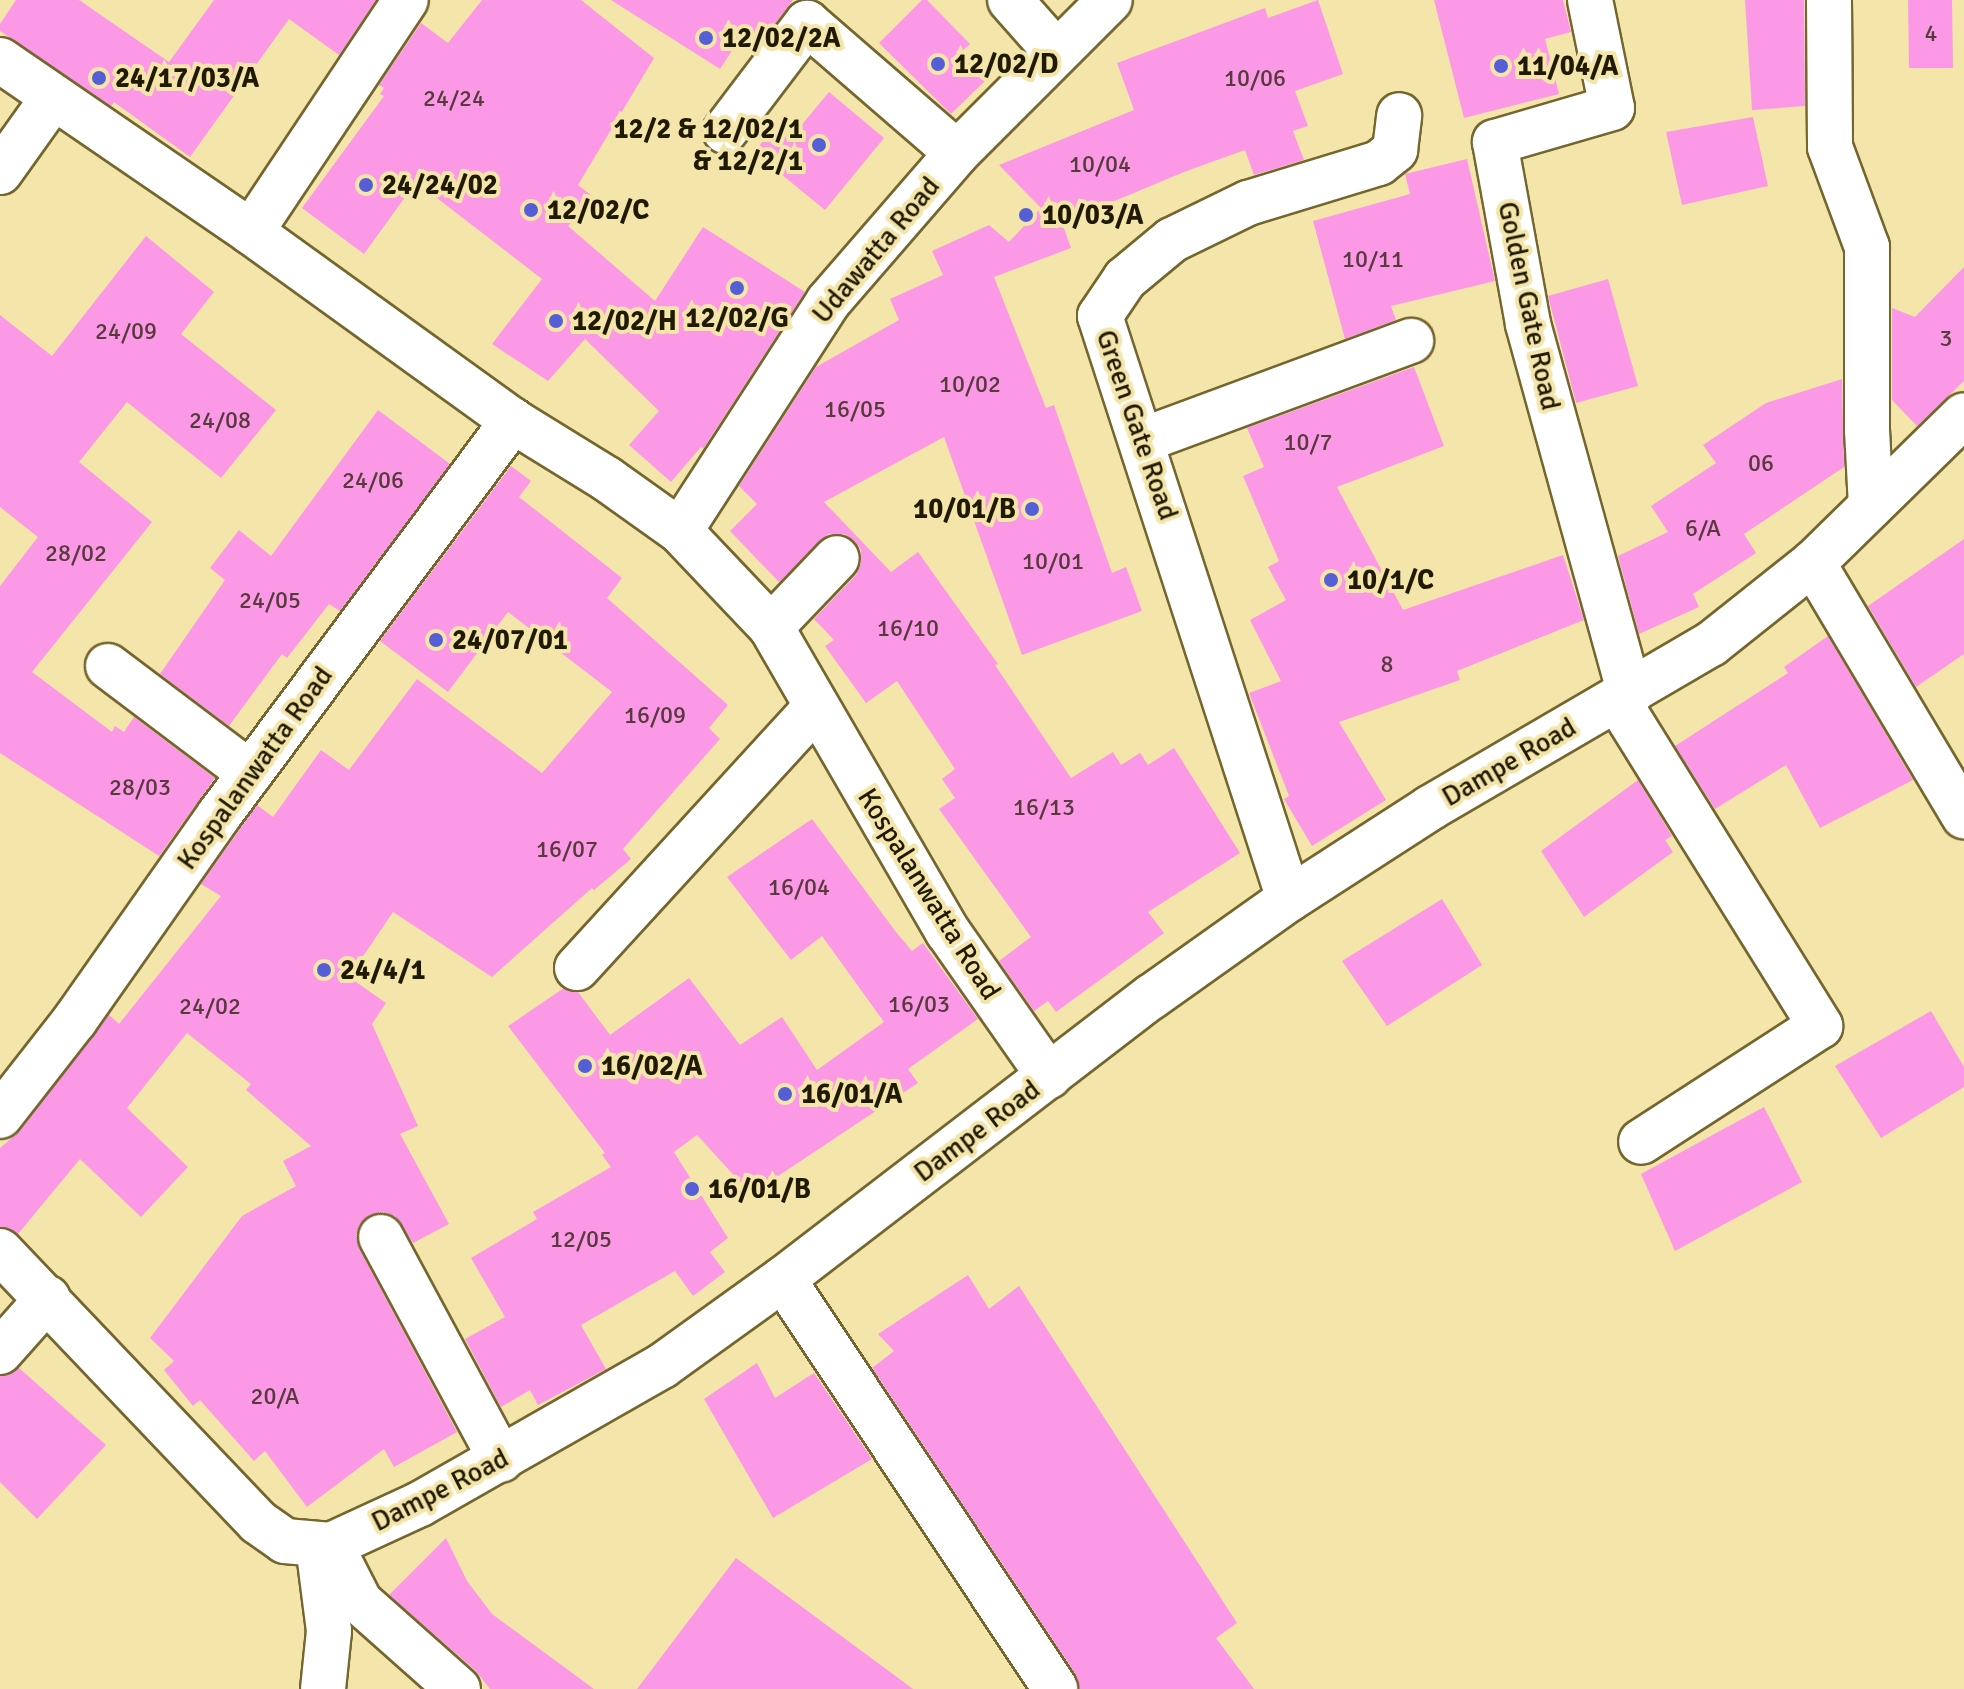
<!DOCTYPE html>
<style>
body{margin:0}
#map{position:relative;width:1964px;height:1689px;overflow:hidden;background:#f4e5aa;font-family:Signika,sans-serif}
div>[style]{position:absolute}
.building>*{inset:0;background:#fc99e6}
.roads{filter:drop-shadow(2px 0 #74662e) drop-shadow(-2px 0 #74662e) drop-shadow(0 2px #74662e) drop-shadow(0 -2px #74662e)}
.minor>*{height:44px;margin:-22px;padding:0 22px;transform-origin:22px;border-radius:22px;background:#fff}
.dots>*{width:22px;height:22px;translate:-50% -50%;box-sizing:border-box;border:4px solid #f4e5aa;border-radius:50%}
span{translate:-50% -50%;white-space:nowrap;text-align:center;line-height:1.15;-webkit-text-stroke:8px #f4e5aa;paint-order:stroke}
.number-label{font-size:24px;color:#573a3c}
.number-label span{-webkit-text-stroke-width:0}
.poi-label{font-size:28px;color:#201a04;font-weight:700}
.left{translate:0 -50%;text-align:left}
.right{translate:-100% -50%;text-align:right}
.street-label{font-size:28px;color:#201a04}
</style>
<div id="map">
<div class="building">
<i style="clip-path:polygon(16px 0,79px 0,169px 62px,214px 0,376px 0,339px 55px,289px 19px,190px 157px,114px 102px,111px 106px,0 31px,0 24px)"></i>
<i style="clip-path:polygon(482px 0,581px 0,654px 58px,578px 185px,592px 196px,568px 226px,655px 301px,703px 227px,805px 292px,703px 449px,701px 447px,671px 482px,629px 445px,659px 411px,585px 339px,548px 381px,492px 344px,542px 279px,416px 182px,364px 254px,302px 208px,384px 96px,380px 94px,384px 88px,379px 85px,421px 23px,448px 43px)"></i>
<i style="clip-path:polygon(611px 0,793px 0,761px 42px,744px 32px,720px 69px)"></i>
<i style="clip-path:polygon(922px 0,927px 0,970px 44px,962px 51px,988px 78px,951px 114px,879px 43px)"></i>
<i style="clip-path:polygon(1318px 0,1343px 74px,1295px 91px,1308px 126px,1293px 131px,1304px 160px,1254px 175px,1245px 150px,1184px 172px,1062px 223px,1071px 248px,994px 277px,1046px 408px,1054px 405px,1112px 573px,1126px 567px,1142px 611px,1022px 655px,944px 437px,824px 502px,891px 572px,918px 552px,998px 664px,995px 665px,1071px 778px,1113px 752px,1121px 765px,1140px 753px,1148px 765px,1174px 748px,1240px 853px,1148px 912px,1164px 933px,1056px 1012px,1048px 1001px,1034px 1011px,999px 961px,1031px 937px,939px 809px,955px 798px,942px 779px,955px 769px,897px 681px,866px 703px,825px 646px,834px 640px,814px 619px,856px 575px,861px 563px,861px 550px,855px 541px,844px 534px,829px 534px,779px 582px,730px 531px,757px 504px,739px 486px,816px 367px,899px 320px,890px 299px,943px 275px,932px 251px,989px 225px,1009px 242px,1041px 208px,999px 165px,1134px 110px,1117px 63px,1265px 8px,1268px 18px)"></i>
<i style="clip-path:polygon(1434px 0,1563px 0,1571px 32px,1545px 39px,1559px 94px,1464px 118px)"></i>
<i style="clip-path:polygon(1745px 0,1804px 0,1805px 106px,1752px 110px)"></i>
<i style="clip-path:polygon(1908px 0,1952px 0,1953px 68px,1909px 68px)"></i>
<i style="clip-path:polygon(829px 92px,884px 138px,825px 210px,754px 152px,779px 122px,795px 133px)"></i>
<i style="clip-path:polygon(1753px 117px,1768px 186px,1682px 205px,1666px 132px)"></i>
<i style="clip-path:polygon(1467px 159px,1495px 281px,1391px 306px,1396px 320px,1345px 339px,1313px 221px,1410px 194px,1405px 174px)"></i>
<i style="clip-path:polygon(146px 236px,214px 292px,181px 334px,276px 410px,221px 478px,127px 402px,79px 462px,152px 522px,32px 672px,112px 732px,115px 726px,124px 732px,134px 717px,215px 778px,159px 856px,0 753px,0 586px,38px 537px,0 507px,0 315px,52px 356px)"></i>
<i style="clip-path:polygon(1964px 267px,1964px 381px,1917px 426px,1892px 400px,1892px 308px,1915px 317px)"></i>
<i style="clip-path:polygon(1608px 279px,1638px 386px,1576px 403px,1548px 296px)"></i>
<i style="clip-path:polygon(1414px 367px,1444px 446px,1337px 487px,1403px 610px,1563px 555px,1584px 620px,1457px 671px,1460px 680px,1339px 722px,1386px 800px,1312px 846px,1284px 799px,1289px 796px,1249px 693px,1281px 681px,1250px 620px,1286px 600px,1268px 567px,1279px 561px,1243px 476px,1264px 467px,1247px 428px)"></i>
<i style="clip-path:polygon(1842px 379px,1844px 467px,1744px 534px,1756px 553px,1693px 594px,1699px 607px,1639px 634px,1618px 556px,1668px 532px,1651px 506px,1716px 463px,1703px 445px,1766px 403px)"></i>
<i style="clip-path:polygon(378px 410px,450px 464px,340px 611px,329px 604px,287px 658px,282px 654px,229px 726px,160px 674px,225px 580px,210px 568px,239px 530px,271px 556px)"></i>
<i style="clip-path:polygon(511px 466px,531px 481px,519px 497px,622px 578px,607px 598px,728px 705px,709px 728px,720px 739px,623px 849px,631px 859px,594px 890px,592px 888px,492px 977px,393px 912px,349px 977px,386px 1003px,372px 1024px,418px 1126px,400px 1134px,449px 1224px,413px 1243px,395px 1216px,383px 1212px,370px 1215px,359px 1225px,356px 1235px,359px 1248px,457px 1432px,394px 1467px,384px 1449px,307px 1507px,265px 1451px,254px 1461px,200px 1400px,193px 1406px,164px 1370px,174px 1361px,150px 1338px,242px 1216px,296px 1186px,283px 1161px,311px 1146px,246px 1090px,251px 1084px,187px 1033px,127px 1108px,188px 1167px,141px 1217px,80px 1159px,18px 1234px,0 1227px,0 1148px,20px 1131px,109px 1015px,119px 1024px,221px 896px,201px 884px,257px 805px,273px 817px,321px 750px,349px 770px,417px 679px,542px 773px,612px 692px,508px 612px,448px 692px,380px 641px)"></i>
<i style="clip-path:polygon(1964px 539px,1964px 654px,1916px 687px,1868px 606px)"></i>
<i style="clip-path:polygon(1828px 636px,1913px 780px,1820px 828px,1786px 765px,1715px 809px,1675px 746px,1788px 673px,1784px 667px)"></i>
<i style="clip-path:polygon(1638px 780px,1672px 836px,1665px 840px,1673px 852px,1584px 917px,1541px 851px)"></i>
<i style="clip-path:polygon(812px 819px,896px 932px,912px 951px,923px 943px,978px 1019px,908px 1069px,918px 1083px,751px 1194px,697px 1135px,674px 1152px,728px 1238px,710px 1252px,725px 1272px,693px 1296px,675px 1271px,581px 1325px,606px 1369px,538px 1405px,530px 1390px,501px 1407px,465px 1339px,505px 1317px,471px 1258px,537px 1219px,533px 1212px,611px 1167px,602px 1155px,605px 1153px,508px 1026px,564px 988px,578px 992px,610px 1035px,689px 978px,740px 1045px,782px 1017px,817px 1070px,884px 1022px,822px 936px,791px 960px,727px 877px)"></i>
<i style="clip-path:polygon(1442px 899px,1482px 965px,1387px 1026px,1342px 961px)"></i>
<i style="clip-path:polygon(1931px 1011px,1964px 1067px,1964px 1087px,1881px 1138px,1835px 1066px)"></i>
<i style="clip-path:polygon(1764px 1107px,1802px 1182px,1675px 1251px,1641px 1174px)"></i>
<i style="clip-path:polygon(968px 1275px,989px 1309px,1019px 1286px,1237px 1623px,1216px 1638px,1254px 1689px,1080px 1689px,1076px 1675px,872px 1368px,894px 1351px,878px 1334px)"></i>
<i style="clip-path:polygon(757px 1363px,775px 1398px,814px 1373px,872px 1459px,773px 1518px,704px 1399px)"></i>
<i style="clip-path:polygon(19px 1368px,106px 1445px,37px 1519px,0 1482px,0 1376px)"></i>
<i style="clip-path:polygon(446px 1538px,467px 1581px,492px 1614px,594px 1689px,490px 1689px,475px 1670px,389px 1595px)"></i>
<i style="clip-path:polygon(736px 1558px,913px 1689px,637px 1689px)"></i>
</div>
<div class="roads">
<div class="minor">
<i style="left:1010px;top:0;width:69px;rotate:48.5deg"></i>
<i style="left:1590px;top:0;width:110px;rotate:78.5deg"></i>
<i style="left:1612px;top:108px;width:122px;rotate:163.8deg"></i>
<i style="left:1495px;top:142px;width:185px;rotate:79.7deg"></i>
<i style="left:1528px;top:324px;width:384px;rotate:74.6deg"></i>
<i style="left:1829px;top:0;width:147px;rotate:89.6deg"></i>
<i style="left:1830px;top:147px;width:107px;rotate:69.7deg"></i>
<i style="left:1867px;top:247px;width:183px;rotate:90deg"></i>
<i style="left:1867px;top:430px;width:76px;rotate:87deg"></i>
<i style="left:0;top:60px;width:304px;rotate:34.4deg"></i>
<i style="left:251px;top:232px;width:323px;rotate:35.8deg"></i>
<i style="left:513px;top:421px;width:110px;rotate:31.7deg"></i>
<i style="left:607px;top:479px;width:90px;rotate:35.5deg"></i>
<i style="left:680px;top:531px;width:132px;rotate:46.5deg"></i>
<i style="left:771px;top:627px;width:353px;rotate:59.9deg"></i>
<i style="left:948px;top:932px;width:176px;rotate:55deg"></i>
<i style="left:725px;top:131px;width:136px;rotate:-52.8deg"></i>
<i style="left:807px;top:23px;width:198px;rotate:40.9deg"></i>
<i style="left:0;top:172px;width:90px;rotate:-54.5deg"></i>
<i style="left:251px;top:232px;width:279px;rotate:-56.3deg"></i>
<i style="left:1143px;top:440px;width:286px;rotate:-20.3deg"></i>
<i style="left:680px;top:531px;width:273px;rotate:-57.1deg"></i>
<i style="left:828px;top:302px;width:197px;rotate:-49.1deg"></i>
<i style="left:957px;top:153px;width:216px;rotate:-45deg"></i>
<i style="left:1813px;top:563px;width:295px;rotate:59.2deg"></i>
<i style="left:771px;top:627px;width:95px;rotate:-46.3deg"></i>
<i style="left:108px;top:666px;width:178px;rotate:37deg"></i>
<i style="left:1618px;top:701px;width:383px;rotate:58.1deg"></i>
<i style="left:1820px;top:1026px;width:213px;rotate:147.1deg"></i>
<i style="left:1289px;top:899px;width:613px;rotate:-107.96deg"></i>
<i style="left:1100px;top:316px;width:45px;rotate:-56deg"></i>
<i style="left:1125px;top:279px;width:61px;rotate:-39.7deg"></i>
<i style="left:1172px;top:240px;width:85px;rotate:-26deg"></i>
<i style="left:1248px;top:203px;width:137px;rotate:-17deg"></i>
<i style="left:1379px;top:163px;width:21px;rotate:-39deg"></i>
<i style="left:1395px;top:150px;width:35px;rotate:-83deg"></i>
<i style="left:577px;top:968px;width:352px;rotate:-47.5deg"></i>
<i style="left:0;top:1116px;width:122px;rotate:-52deg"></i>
<i style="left:75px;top:1020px;width:251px;rotate:-54.9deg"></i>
<i style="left:219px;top:815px;width:492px;rotate:-53.3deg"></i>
<i style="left:381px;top:1237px;width:253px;rotate:61.7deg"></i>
<i style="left:0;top:1251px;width:374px;rotate:46.4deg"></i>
<i style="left:258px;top:1522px;width:33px;rotate:35deg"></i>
<i style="left:285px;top:1541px;width:46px;rotate:5deg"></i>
<i style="left:331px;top:1545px;width:98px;rotate:-24.7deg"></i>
<i style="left:420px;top:1504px;width:279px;rotate:-29.7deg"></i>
<i style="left:662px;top:1366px;width:149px;rotate:-35.7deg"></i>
<i style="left:783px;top:1279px;width:464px;rotate:-37.5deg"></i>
<i style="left:1151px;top:997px;width:169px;rotate:-35.4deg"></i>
<i style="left:1289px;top:899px;width:168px;rotate:-32.8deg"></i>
<i style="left:1430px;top:808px;width:325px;rotate:-30.3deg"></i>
<i style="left:1711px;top:644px;width:130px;rotate:-38.5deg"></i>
<i style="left:1813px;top:563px;width:211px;rotate:-44.4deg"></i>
<i style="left:783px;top:1279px;width:492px;rotate:56.4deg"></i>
<i style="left:0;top:1352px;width:72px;rotate:-48.4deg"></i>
<i style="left:318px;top:1545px;width:87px;rotate:82.7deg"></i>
<i style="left:329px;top:1631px;width:58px;rotate:95.9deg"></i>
<i style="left:331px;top:1545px;width:64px;rotate:63deg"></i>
<i style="left:360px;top:1602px;width:131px;rotate:41.6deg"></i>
</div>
</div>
<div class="dots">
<i style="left:706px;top:38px;background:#565ed5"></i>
<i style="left:938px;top:64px;background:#565ed5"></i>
<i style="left:1501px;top:66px;background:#565ed5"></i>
<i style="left:99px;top:78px;background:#565ed5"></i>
<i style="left:819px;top:145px;background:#565ed5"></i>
<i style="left:366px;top:185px;background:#565ed5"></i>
<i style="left:531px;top:210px;background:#565ed5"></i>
<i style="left:1026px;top:215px;background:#565ed5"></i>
<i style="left:737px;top:288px;background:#565ed5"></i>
<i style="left:556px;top:321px;background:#565ed5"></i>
<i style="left:1032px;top:509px;background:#565ed5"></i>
<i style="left:1331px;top:580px;background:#565ed5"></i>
<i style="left:436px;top:640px;background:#565ed5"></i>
<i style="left:324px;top:970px;background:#565ed5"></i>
<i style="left:585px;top:1066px;background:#565ed5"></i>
<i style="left:785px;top:1094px;background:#565ed5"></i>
<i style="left:692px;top:1189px;background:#565ed5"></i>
</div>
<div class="number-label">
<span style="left:1931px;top:34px">4</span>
<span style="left:1255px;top:79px">10/06</span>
<span style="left:454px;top:99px">24/24</span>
<span style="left:1100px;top:165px">10/04</span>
<span style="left:1373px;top:260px">10/11</span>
<span style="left:126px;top:332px">24/09</span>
<span style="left:1946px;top:339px">3</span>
<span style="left:970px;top:385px">10/02</span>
<span style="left:855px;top:410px">16/05</span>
<span style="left:220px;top:421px">24/08</span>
<span style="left:1308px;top:443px">10/7</span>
<span style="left:1761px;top:464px">06</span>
<span style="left:373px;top:481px">24/06</span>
<span style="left:1703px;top:529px">6/A</span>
<span style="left:76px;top:554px">28/02</span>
<span style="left:1053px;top:562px">10/01</span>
<span style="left:270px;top:601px">24/05</span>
<span style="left:908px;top:629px">16/10</span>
<span style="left:1387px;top:665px">8</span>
<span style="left:655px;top:716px">16/09</span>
<span style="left:140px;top:788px">28/03</span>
<span style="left:1044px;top:808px">16/13</span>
<span style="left:567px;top:850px">16/07</span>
<span style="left:799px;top:888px">16/04</span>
<span style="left:919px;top:1005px">16/03</span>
<span style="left:210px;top:1007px">24/02</span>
<span style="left:581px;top:1240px">12/05</span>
<span style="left:275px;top:1397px">20/A</span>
</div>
<div class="poi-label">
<span class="left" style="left:722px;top:38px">12/02/2A</span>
<span class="left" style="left:954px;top:64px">12/02/D</span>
<span class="left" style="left:1517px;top:66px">11/04/A</span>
<span class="left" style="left:115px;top:78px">24/17/03/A</span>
<span class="right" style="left:803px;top:145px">12/2 &amp; 12/02/1<br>&amp; 12/2/1</span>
<span class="left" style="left:382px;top:185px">24/24/02</span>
<span class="left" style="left:547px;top:210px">12/02/C</span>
<span class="left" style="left:1042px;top:215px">10/03/A</span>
<span style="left:737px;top:318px">12/02/G</span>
<span class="left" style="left:572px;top:321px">12/02/H</span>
<span class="right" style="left:1016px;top:509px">10/01/B</span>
<span class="left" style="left:1347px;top:580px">10/1/C</span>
<span class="left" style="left:452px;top:640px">24/07/01</span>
<span class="left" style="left:340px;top:970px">24/4/1</span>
<span class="left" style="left:601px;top:1066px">16/02/A</span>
<span class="left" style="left:801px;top:1094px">16/01/A</span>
<span class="left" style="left:708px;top:1189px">16/01/B</span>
</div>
<div class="street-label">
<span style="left:876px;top:250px;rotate:-50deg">Udawatta Road</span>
<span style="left:1529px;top:306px;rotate:78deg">Golden Gate Road</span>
<span style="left:1137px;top:425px;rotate:71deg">Green Gate Road</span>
<span style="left:1509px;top:762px;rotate:-30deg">Dampe Road</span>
<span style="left:255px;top:768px;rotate:-54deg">Kospalanwatta Road</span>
<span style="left:929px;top:894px;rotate:58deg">Kospalanwatta Road</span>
<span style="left:977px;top:1131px;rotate:-37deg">Dampe Road</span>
<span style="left:440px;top:1490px;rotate:-27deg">Dampe Road</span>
</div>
</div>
